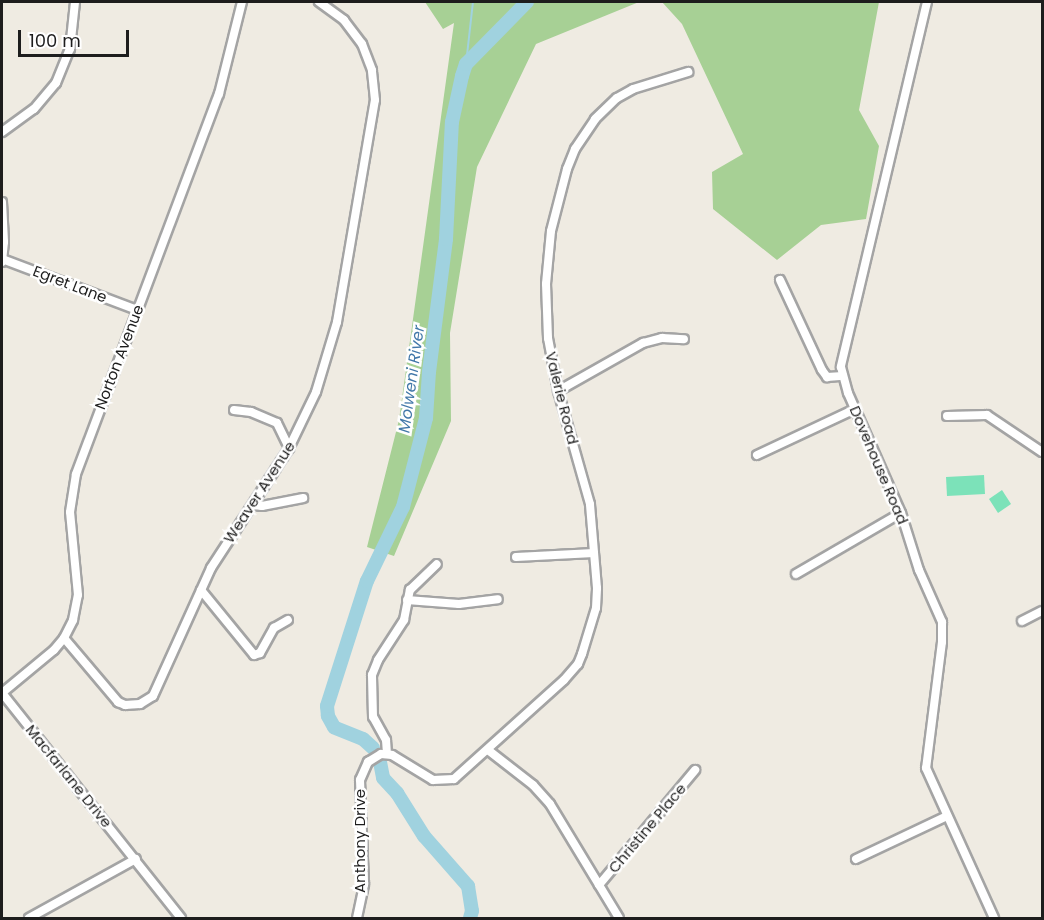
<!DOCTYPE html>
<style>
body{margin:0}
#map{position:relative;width:1044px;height:920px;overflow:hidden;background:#efebe2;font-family:Poppins,sans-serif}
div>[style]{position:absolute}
.forest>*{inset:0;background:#a7d095}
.pitch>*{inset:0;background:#7ce2b9}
.stream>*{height:2px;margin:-1px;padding:0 1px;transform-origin:1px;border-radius:1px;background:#a0d2df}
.river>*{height:14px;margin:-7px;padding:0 7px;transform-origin:7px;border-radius:7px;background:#a0d2df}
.roads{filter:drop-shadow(2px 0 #a4a4a4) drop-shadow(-2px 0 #a4a4a4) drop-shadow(0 2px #a4a4a4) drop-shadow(0 -2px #a4a4a4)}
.minor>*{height:8px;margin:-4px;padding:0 4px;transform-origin:4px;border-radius:4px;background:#fff}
span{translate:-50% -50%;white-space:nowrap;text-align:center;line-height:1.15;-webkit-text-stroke:5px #fff;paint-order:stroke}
.street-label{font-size:15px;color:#1d1d1d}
.water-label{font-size:16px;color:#4278a9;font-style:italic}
.frame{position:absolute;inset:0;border:3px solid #1d1d1d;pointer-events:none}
.scale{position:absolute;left:18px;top:30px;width:111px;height:27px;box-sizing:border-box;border:3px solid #1d1d1d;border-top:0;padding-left:8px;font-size:18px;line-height:21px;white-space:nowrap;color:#1d1d1d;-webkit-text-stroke:4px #fff;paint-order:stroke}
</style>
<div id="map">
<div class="forest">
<i style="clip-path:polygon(425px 2px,639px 2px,536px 44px,477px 167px,450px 333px,451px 421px,394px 556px,367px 547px,399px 420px,454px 23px,443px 29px)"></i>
<i style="clip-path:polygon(662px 2px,879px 2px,859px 110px,879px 146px,866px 219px,821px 225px,777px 260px,713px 209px,712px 172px,743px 154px,682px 24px)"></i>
</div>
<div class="pitch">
<i style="clip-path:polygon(984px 475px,985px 494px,947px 496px,946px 477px)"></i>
<i style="clip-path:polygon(1002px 490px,1011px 504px,998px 513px,989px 499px)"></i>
</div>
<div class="stream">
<i style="left:466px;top:64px;width:62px;rotate:-83.6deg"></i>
</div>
<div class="river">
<i style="left:373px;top:748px;width:13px;rotate:-138deg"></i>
<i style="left:363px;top:739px;width:31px;rotate:-158deg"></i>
<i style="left:334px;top:727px;width:13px;rotate:-119deg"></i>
<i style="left:328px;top:716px;width:10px;rotate:-96deg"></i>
<i style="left:327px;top:706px;width:131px;rotate:-72.3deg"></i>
<i style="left:367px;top:581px;width:82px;rotate:-64.1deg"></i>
<i style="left:403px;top:507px;width:92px;rotate:-75.5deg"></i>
<i style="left:426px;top:418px;width:46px;rotate:-86.3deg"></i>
<i style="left:429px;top:372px;width:134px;rotate:-82.7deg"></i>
<i style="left:446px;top:239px;width:117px;rotate:-87.1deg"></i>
<i style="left:452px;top:122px;width:47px;rotate:-77.7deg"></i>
<i style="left:462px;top:76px;width:13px;rotate:-72deg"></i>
<i style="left:466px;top:64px;width:87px;rotate:-45.5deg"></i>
<i style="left:380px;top:762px;width:16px;rotate:79deg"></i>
<i style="left:383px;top:778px;width:21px;rotate:47deg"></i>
<i style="left:397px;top:793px;width:51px;rotate:57.9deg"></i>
<i style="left:424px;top:836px;width:67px;rotate:48.7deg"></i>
<i style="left:468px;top:886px;width:25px;rotate:81deg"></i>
<i style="left:472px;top:911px;width:7px;rotate:106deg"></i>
</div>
<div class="roads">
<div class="minor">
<i style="left:927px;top:2px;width:375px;rotate:103.3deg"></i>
<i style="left:841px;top:367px;width:27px;rotate:75deg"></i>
<i style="left:848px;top:393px;width:131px;rotate:66.2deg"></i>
<i style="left:901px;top:513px;width:60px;rotate:72.5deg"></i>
<i style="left:919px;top:570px;width:57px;rotate:66.1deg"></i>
<i style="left:942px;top:622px;width:20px;rotate:90deg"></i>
<i style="left:942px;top:642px;width:127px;rotate:97.2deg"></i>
<i style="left:926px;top:768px;width:165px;rotate:65.6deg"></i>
<i style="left:2px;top:132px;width:39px;rotate:-36deg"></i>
<i style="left:34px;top:109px;width:34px;rotate:-50deg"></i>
<i style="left:56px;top:83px;width:37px;rotate:-68deg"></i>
<i style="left:70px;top:49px;width:47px;rotate:-83.9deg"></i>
<i style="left:2px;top:202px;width:40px;rotate:87.1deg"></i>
<i style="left:4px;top:242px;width:20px;rotate:96deg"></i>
<i style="left:2px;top:259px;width:144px;rotate:20.7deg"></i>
<i style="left:780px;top:280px;width:99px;rotate:65deg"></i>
<i style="left:822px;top:370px;width:9px;rotate:54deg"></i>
<i style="left:827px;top:377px;width:16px;rotate:-4deg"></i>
<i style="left:558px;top:391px;width:98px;rotate:-29.5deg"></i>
<i style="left:643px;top:343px;width:20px;rotate:-15deg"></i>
<i style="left:662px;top:338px;width:22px;rotate:3deg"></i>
<i style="left:234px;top:410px;width:17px;rotate:7deg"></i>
<i style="left:251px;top:412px;width:28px;rotate:23deg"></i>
<i style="left:277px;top:423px;width:28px;rotate:64deg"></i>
<i style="left:947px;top:416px;width:40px;rotate:-1.4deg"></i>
<i style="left:987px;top:415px;width:66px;rotate:33.9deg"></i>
<i style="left:757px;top:455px;width:108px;rotate:-25.1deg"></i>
<i style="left:253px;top:505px;width:9px;rotate:6deg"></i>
<i style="left:262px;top:506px;width:42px;rotate:-11deg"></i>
<i style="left:516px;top:557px;width:78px;rotate:-2.9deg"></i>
<i style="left:796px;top:574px;width:121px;rotate:-30.2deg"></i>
<i style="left:201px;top:590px;width:84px;rotate:50.8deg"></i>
<i style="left:254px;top:655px;width:6px;rotate:-18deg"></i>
<i style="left:260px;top:653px;width:29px;rotate:-61deg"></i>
<i style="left:274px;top:628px;width:16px;rotate:-30deg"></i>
<i style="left:407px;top:600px;width:52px;rotate:4.4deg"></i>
<i style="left:459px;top:604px;width:39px;rotate:-7deg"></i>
<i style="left:1022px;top:621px;width:22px;rotate:-27deg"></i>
<i style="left:64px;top:638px;width:84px;rotate:49.8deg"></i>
<i style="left:118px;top:702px;width:8px;rotate:23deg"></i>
<i style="left:125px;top:705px;width:15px;rotate:-4deg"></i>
<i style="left:140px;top:704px;width:15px;rotate:-32deg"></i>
<i style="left:153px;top:696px;width:141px;rotate:-65.6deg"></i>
<i style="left:211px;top:568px;width:141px;rotate:-56.9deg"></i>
<i style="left:288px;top:450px;width:64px;rotate:-64.2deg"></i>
<i style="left:316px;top:392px;width:73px;rotate:-73.3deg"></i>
<i style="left:337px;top:322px;width:225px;rotate:-80.3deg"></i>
<i style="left:375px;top:100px;width:30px;rotate:-96deg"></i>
<i style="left:372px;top:70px;width:28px;rotate:-111deg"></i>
<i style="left:362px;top:44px;width:30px;rotate:-127deg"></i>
<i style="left:344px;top:20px;width:31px;rotate:-144deg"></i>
<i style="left:488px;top:750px;width:57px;rotate:37.9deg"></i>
<i style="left:533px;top:785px;width:25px;rotate:48deg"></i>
<i style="left:550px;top:804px;width:133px;rotate:58.8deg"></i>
<i style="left:387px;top:754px;width:14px;rotate:-94deg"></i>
<i style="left:386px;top:740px;width:26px;rotate:-119deg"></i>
<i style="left:373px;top:717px;width:42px;rotate:-91.4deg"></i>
<i style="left:372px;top:675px;width:16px;rotate:-68deg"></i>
<i style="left:378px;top:660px;width:48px;rotate:-57deg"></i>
<i style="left:404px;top:620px;width:31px;rotate:-79deg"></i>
<i style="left:410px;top:590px;width:37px;rotate:-44deg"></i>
<i style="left:856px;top:859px;width:101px;rotate:-25.3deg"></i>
<i style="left:599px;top:885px;width:150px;rotate:-50.1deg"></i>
<i style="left:29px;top:918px;width:122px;rotate:-28.9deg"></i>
<i style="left:181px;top:918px;width:288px;rotate:-128.5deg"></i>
<i style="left:2px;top:693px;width:67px;rotate:-39.6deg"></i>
<i style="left:54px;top:650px;width:16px;rotate:-50deg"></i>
<i style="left:64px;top:638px;width:20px;rotate:-63deg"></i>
<i style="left:73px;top:620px;width:25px;rotate:-79deg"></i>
<i style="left:78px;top:595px;width:83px;rotate:-95.5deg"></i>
<i style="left:70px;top:512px;width:38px;rotate:-81deg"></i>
<i style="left:76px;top:474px;width:406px;rotate:-69.4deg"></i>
<i style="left:219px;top:94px;width:95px;rotate:-76deg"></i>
<i style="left:357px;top:918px;width:35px;rotate:-78deg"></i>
<i style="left:364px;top:884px;width:104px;rotate:-92.2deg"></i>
<i style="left:360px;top:780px;width:20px;rotate:-66deg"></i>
<i style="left:368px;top:762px;width:15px;rotate:-32deg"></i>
<i style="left:381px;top:754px;width:11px;rotate:5deg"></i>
<i style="left:392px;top:755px;width:48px;rotate:31.4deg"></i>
<i style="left:433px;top:780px;width:21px;rotate:-3deg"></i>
<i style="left:454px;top:779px;width:148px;rotate:-42deg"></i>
<i style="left:564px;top:680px;width:21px;rotate:-49deg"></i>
<i style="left:578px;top:664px;width:11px;rotate:-68deg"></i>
<i style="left:582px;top:654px;width:48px;rotate:-73.1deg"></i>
<i style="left:596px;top:608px;width:20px;rotate:-87deg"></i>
<i style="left:597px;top:588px;width:84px;rotate:-94.8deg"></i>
<i style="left:590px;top:504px;width:117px;rotate:-105.8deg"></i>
<i style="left:558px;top:391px;width:54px;rotate:-100.7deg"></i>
<i style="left:548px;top:338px;width:54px;rotate:-92.1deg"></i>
<i style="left:546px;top:284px;width:53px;rotate:-84.6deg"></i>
<i style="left:551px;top:231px;width:64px;rotate:-75.5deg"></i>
<i style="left:567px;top:169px;width:22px;rotate:-68deg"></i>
<i style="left:575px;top:149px;width:36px;rotate:-56deg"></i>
<i style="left:595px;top:119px;width:30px;rotate:-44deg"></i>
<i style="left:617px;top:98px;width:18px;rotate:-29deg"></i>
<i style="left:633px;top:89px;width:58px;rotate:-17.2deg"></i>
</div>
</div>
<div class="street-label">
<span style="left:70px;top:284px;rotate:21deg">Egret Lane</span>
<span style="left:119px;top:357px;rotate:-69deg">Norton Avenue</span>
<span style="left:562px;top:398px;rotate:76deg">Valerie Road</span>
<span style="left:879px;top:465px;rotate:67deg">Dovehouse Road</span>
<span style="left:259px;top:492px;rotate:-57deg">Weaver Avenue</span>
<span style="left:69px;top:776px;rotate:51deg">Macfarlane Drive</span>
<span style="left:647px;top:828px;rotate:-50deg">Christine Place</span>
<span style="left:360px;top:841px;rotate:-90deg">Anthony Drive</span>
</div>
<div class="water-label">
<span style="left:412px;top:379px;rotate:-82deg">Molweni River</span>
</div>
<div class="frame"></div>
<div class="scale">100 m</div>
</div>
